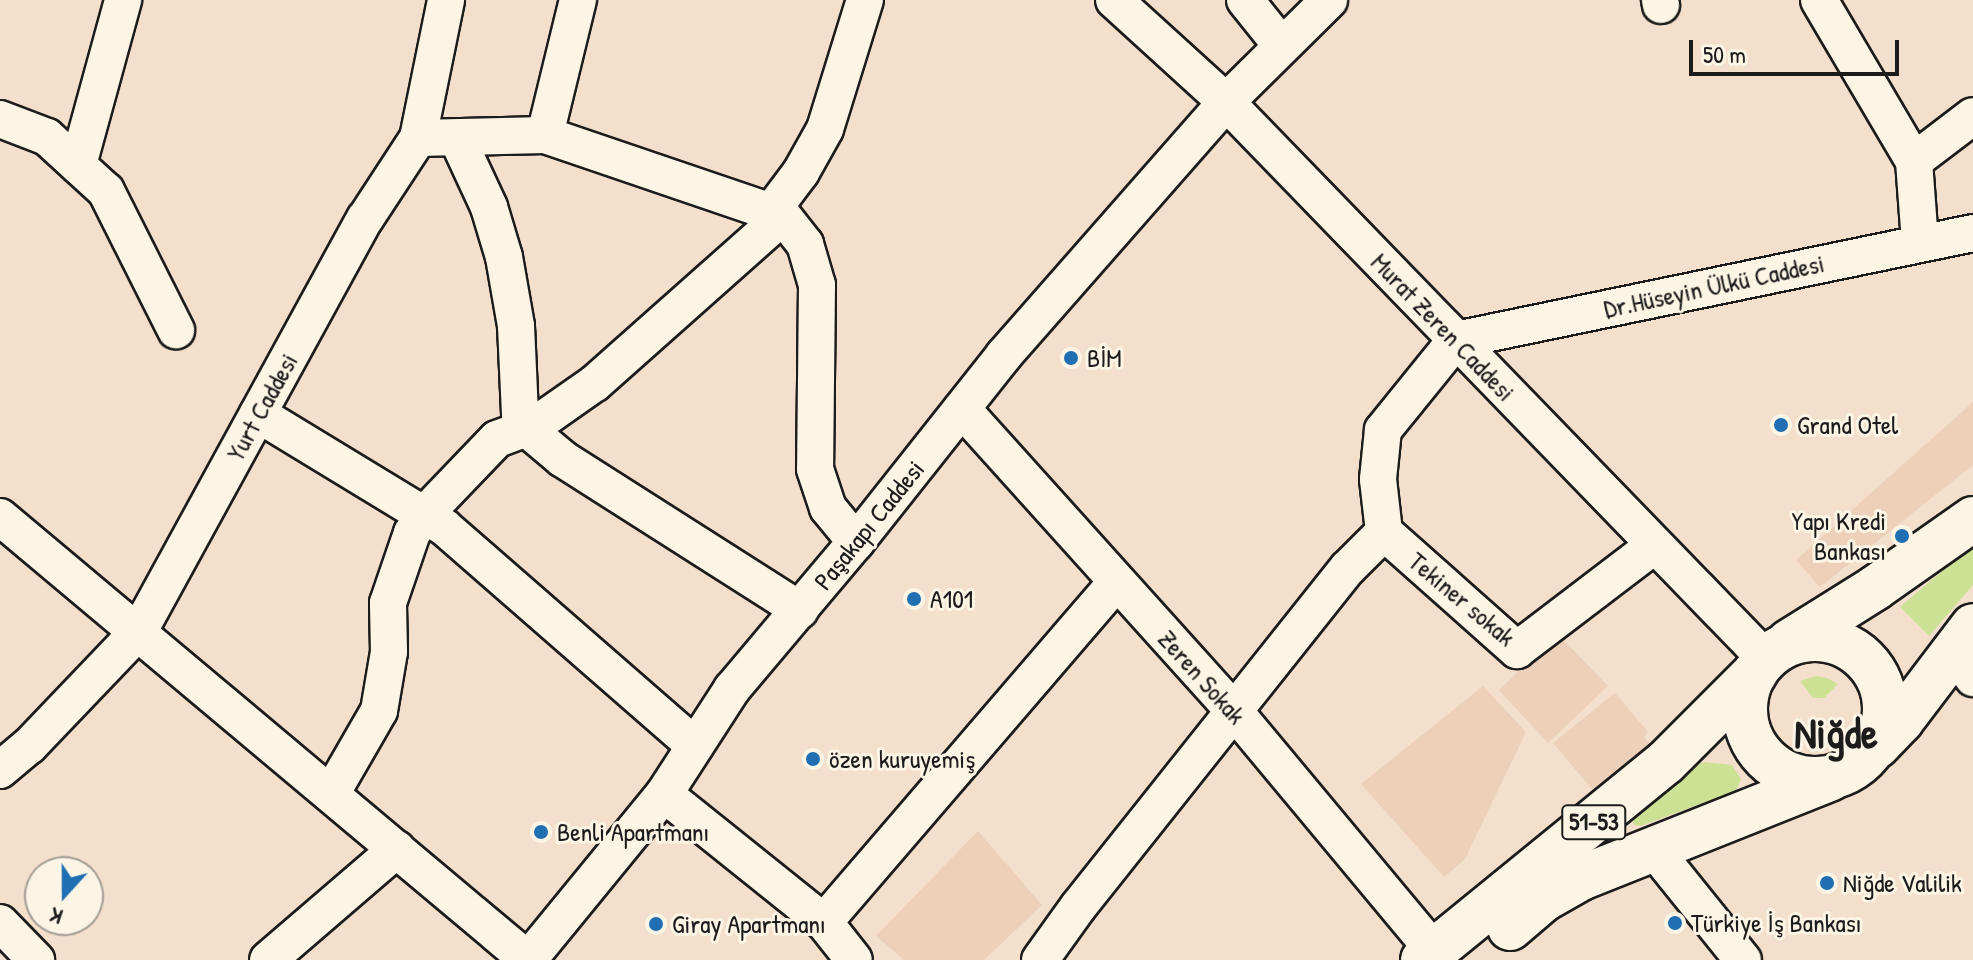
<!DOCTYPE html>
<meta charset="utf-8">
<style>
body{margin:0}
#map{position:relative;width:1973px;height:960px;overflow:hidden;background:#f3dfcc;font-family:"Patrick Hand",sans-serif}
div>[style]{position:absolute}
.built>*{inset:0;background:#edd0ba}
.green>*{inset:0;background:#cde195}
.roads{filter:drop-shadow(2px 0 #1c1c1c) drop-shadow(-2px 0 #1c1c1c) drop-shadow(0 2px #1c1c1c) drop-shadow(0 -2px #1c1c1c)}
.minor>*{height:36px;margin:-18px;padding:0 18px;transform-origin:18px;border-radius:18px;background:#fcf5e5}
.major>*{height:44px;margin:-22px;padding:0 22px;transform-origin:22px;border-radius:22px;background:#fcf5e5}
.major>.ring{margin:-22px;padding:0;box-sizing:content-box;background:none;border:44px solid #fcf5e5;border-radius:50%}
.dots>*{width:22px;height:22px;translate:-50% -50%;box-sizing:border-box;border:4px solid #fcf5e5;border-radius:50%}
span{translate:-50% -50%;white-space:nowrap;text-align:center;line-height:1.15;-webkit-text-stroke:6px #fcf5e5;paint-order:stroke}
.shield-label span{padding:2px 6px;background:#fcf5e5;border:2px solid;border-radius:6px;-webkit-text-stroke-width:0}
.shield-label{font-size:24px;color:#1c1c1c;font-weight:700}
.street-label{font-size:26px;color:#1c1c1c}
.poi-label{font-size:26px;color:#1c1c1c}
.left{translate:0 -50%;text-align:left}
.right{translate:-100% -50%;text-align:right}
.town-label{font-size:42px;color:#1c1c1c;font-weight:700}
.north{position:absolute;left:24px;top:856px;width:80px;height:80px;box-sizing:border-box;background:#fcf5e5;border:2px solid #a29e95;border-radius:50%;rotate:201deg;font-size:22px;font-weight:700;line-height:32px;text-align:center;color:#1c1c1c}
.north::after{content:'';display:block;margin:auto;width:28px;height:36px;background:#1f6fb2;clip-path:polygon(50% 0,100% 100%,50% 72%,0 100%)}
.scale{position:absolute;left:1689px;top:40px;width:210px;height:36px;box-sizing:border-box;border:4px solid #1c1c1c;border-top:0;padding-left:10px;font-size:24px;line-height:28px;white-space:nowrap;color:#1c1c1c;-webkit-text-stroke:6px #fcf5e5;paint-order:stroke}
</style>
<div id="map">
<div class="built">
<i style="clip-path:polygon(1973px 402px,1973px 465px,1820px 587px,1796px 560px)"></i>
<i style="clip-path:polygon(1558px 634px,1608px 686px,1548px 743px,1499px 690px)"></i>
<i style="clip-path:polygon(1483px 686px,1526px 732px,1465px 859px,1444px 877px,1361px 784px)"></i>
<i style="clip-path:polygon(1615px 693px,1648px 732px,1644px 737px,1652px 746px,1597px 795px,1553px 743px)"></i>
<i style="clip-path:polygon(978px 831px,1042px 905px,984px 960px,904px 960px,876px 936px)"></i>
</div>
<div class="green">
<i style="clip-path:polygon(1973px 545px,1973px 585px,1929px 636px,1900px 607px)"></i>
<i style="clip-path:polygon(1816px 676px,1827px 678px,1838px 684px,1824px 698px,1813px 698px,1800px 681px)"></i>
<i style="clip-path:polygon(1705px 762px,1732px 765px,1741px 779px,1736px 791px,1640px 826px,1634px 825px,1632px 819px,1694px 766px)"></i>
</div>
<div class="roads">
<div class="minor">
<i style="left:1114px;top:0;width:151px;rotate:42.3deg"></i>
<i style="left:1226px;top:102px;width:776px;rotate:45.89deg"></i>
<i style="left:1245px;top:0;width:58px;rotate:51.3deg"></i>
<i style="left:1660px;top:0;width:5px;rotate:79deg"></i>
<i style="left:1819px;top:0;width:187px;rotate:59.5deg"></i>
<i style="left:1914px;top:161px;width:82px;rotate:85.8deg"></i>
<i style="left:0;top:119px;width:50px;rotate:21deg"></i>
<i style="left:47px;top:137px;width:80px;rotate:42.5deg"></i>
<i style="left:106px;top:191px;width:156px;rotate:63.3deg"></i>
<i style="left:545px;top:135px;width:139px;rotate:-76.3deg"></i>
<i style="left:418px;top:138px;width:127px;rotate:-1.4deg"></i>
<i style="left:545px;top:135px;width:251px;rotate:18.8deg"></i>
<i style="left:783px;top:216px;width:36px;rotate:52deg"></i>
<i style="left:805px;top:244px;width:43px;rotate:73.7deg"></i>
<i style="left:817px;top:285px;width:184px;rotate:90.6deg"></i>
<i style="left:815px;top:469px;width:41px;rotate:71.6deg"></i>
<i style="left:828px;top:508px;width:44px;rotate:50.5deg"></i>
<i style="left:457px;top:138px;width:76px;rotate:65.1deg"></i>
<i style="left:489px;top:207px;width:52px;rotate:73.3deg"></i>
<i style="left:504px;top:257px;width:70px;rotate:80.1deg"></i>
<i style="left:516px;top:326px;width:88px;rotate:87.4deg"></i>
<i style="left:520px;top:414px;width:15px;rotate:67deg"></i>
<i style="left:526px;top:428px;width:48px;rotate:40deg"></i>
<i style="left:563px;top:459px;width:281px;rotate:32.5deg"></i>
<i style="left:1914px;top:161px;width:74px;rotate:-37.3deg"></i>
<i style="left:78px;top:165px;width:171px;rotate:-74.7deg"></i>
<i style="left:771px;top:212px;width:50px;rotate:-53.1deg"></i>
<i style="left:801px;top:172px;width:49px;rotate:-60.8deg"></i>
<i style="left:825px;top:129px;width:135px;rotate:-72.8deg"></i>
<i style="left:962px;top:409px;width:408px;rotate:48deg"></i>
<i style="left:1235px;top:712px;width:311px;rotate:50.2deg"></i>
<i style="left:258px;top:414px;width:218px;rotate:31.3deg"></i>
<i style="left:444px;top:527px;width:333px;rotate:41.1deg"></i>
<i style="left:0;top:517px;width:689px;rotate:40deg"></i>
<i style="left:1384px;top:532px;width:178px;rotate:41.6deg"></i>
<i style="left:1517px;top:650px;width:173px;rotate:-37.3deg"></i>
<i style="left:1952px;top:649px;width:36px;rotate:54deg"></i>
<i style="left:0;top:770px;width:38px;rotate:-40deg"></i>
<i style="left:29px;top:746px;width:159px;rotate:-46.3deg"></i>
<i style="left:139px;top:631px;width:470px;rotate:-61.3deg"></i>
<i style="left:365px;top:219px;width:97px;rotate:-56.8deg"></i>
<i style="left:418px;top:138px;width:141px;rotate:-78.5deg"></i>
<i style="left:331px;top:794px;width:96px;rotate:-60deg"></i>
<i style="left:379px;top:711px;width:60px;rotate:-80.4deg"></i>
<i style="left:389px;top:652px;width:49px;rotate:-91.2deg"></i>
<i style="left:388px;top:603px;width:74px;rotate:-71.1deg"></i>
<i style="left:412px;top:533px;width:22px;rotate:-56deg"></i>
<i style="left:424px;top:515px;width:105px;rotate:-46.2deg"></i>
<i style="left:497px;top:439px;width:40px;rotate:-20.2deg"></i>
<i style="left:535px;top:425px;width:73px;rotate:-35deg"></i>
<i style="left:595px;top:383px;width:251px;rotate:-41.6deg"></i>
<i style="left:664px;top:794px;width:205px;rotate:38.7deg"></i>
<i style="left:824px;top:922px;width:48px;rotate:51.7deg"></i>
<i style="left:1652px;top:847px;width:145px;rotate:51.2deg"></i>
<i style="left:824px;top:922px;width:447px;rotate:-49.3deg"></i>
<i style="left:0;top:923px;width:52px;rotate:45.8deg"></i>
<i style="left:268px;top:960px;width:170px;rotate:-40.7deg"></i>
<i style="left:528px;top:960px;width:215px;rotate:-50.7deg"></i>
<i style="left:664px;top:794px;width:125px;rotate:-57.1deg"></i>
<i style="left:732px;top:689px;width:192px;rotate:-49.9deg"></i>
<i style="left:856px;top:542px;width:238px;rotate:-51.6deg"></i>
<i style="left:1004px;top:355px;width:337px;rotate:-48.7deg"></i>
<i style="left:1226px;top:102px;width:145px;rotate:-44.7deg"></i>
<i style="left:1040px;top:960px;width:65px;rotate:-54.4deg"></i>
<i style="left:1078px;top:907px;width:433px;rotate:-51.5deg"></i>
<i style="left:1348px;top:568px;width:51px;rotate:-45deg"></i>
<i style="left:1384px;top:532px;width:53px;rotate:-96.5deg"></i>
<i style="left:1378px;top:479px;width:49px;rotate:-84.2deg"></i>
<i style="left:1383px;top:430px;width:116px;rotate:-51deg"></i>
<i style="left:1456px;top:340px;width:528px;rotate:-11.69deg"></i>
</div>
<div class="major">
<i class="ring" style="left:1745px;top:639px;width:96px;height:96px"></i>
<i style="left:1789px;top:642px;width:102px;rotate:-32.1deg"></i>
<i style="left:1875px;top:588px;width:120px;rotate:-35.1deg"></i>
<i style="left:1877px;top:746px;width:35px;rotate:-46deg"></i>
<i style="left:1901px;top:721px;width:119px;rotate:-52.8deg"></i>
<i style="left:1510px;top:928px;width:45px;rotate:-40.5deg"></i>
<i style="left:1544px;top:899px;width:43px;rotate:-29.6deg"></i>
<i style="left:1581px;top:878px;width:268px;rotate:-21.7deg"></i>
<i style="left:1423px;top:960px;width:313px;rotate:-39.2deg"></i>
<i style="left:1666px;top:762px;width:126px;rotate:-45deg"></i>
</div>
</div>
<div class="dots">
<i style="left:1071px;top:358px;background:#1f6fb2"></i>
<i style="left:1781px;top:425px;background:#1f6fb2"></i>
<i style="left:1902px;top:536px;background:#1f6fb2"></i>
<i style="left:914px;top:599px;background:#1f6fb2"></i>
<i style="left:813px;top:759px;background:#1f6fb2"></i>
<i style="left:541px;top:832px;background:#1f6fb2"></i>
<i style="left:1827px;top:883px;background:#1f6fb2"></i>
<i style="left:1675px;top:923px;background:#1f6fb2"></i>
<i style="left:656px;top:924px;background:#1f6fb2"></i>
</div>
<div class="shield-label">
<span style="left:1594px;top:822px">51-53</span>
</div>
<div class="street-label">
<span style="left:1714px;top:286px;rotate:-12deg">Dr.Hüseyin Ülkü Caddesi</span>
<span style="left:1443px;top:327px;rotate:46deg">Murat Zeren Caddesi</span>
<span style="left:262px;top:407px;rotate:-61deg">Yurt Caddesi</span>
<span style="left:869px;top:525px;rotate:-51deg">Paşakapı Caddesi</span>
<span style="left:1462px;top:599px;rotate:40deg">Tekiner sokak</span>
<span style="left:1202px;top:677px;rotate:48deg">Zeren Sokak</span>
</div>
<div class="poi-label">
<span class="left" style="left:1087px;top:358px">BİM</span>
<span class="left" style="left:1797px;top:425px">Grand Otel</span>
<span class="right" style="left:1886px;top:536px">Yapı Kredi<br>Bankası</span>
<span class="left" style="left:930px;top:599px">A101</span>
<span class="left" style="left:829px;top:759px">özen kuruyemiş</span>
<span class="left" style="left:557px;top:832px">Benli Apartmanı</span>
<span class="left" style="left:1843px;top:883px">Niğde Valilik</span>
<span class="left" style="left:1691px;top:923px">Türkiye İş Bankası</span>
<span class="left" style="left:672px;top:924px">Giray Apartmanı</span>
</div>
<div class="town-label">
<span style="left:1836px;top:733px">Niğde</span>
</div>
<div class="north">K</div>
<div class="scale">50 m</div>
</div>
